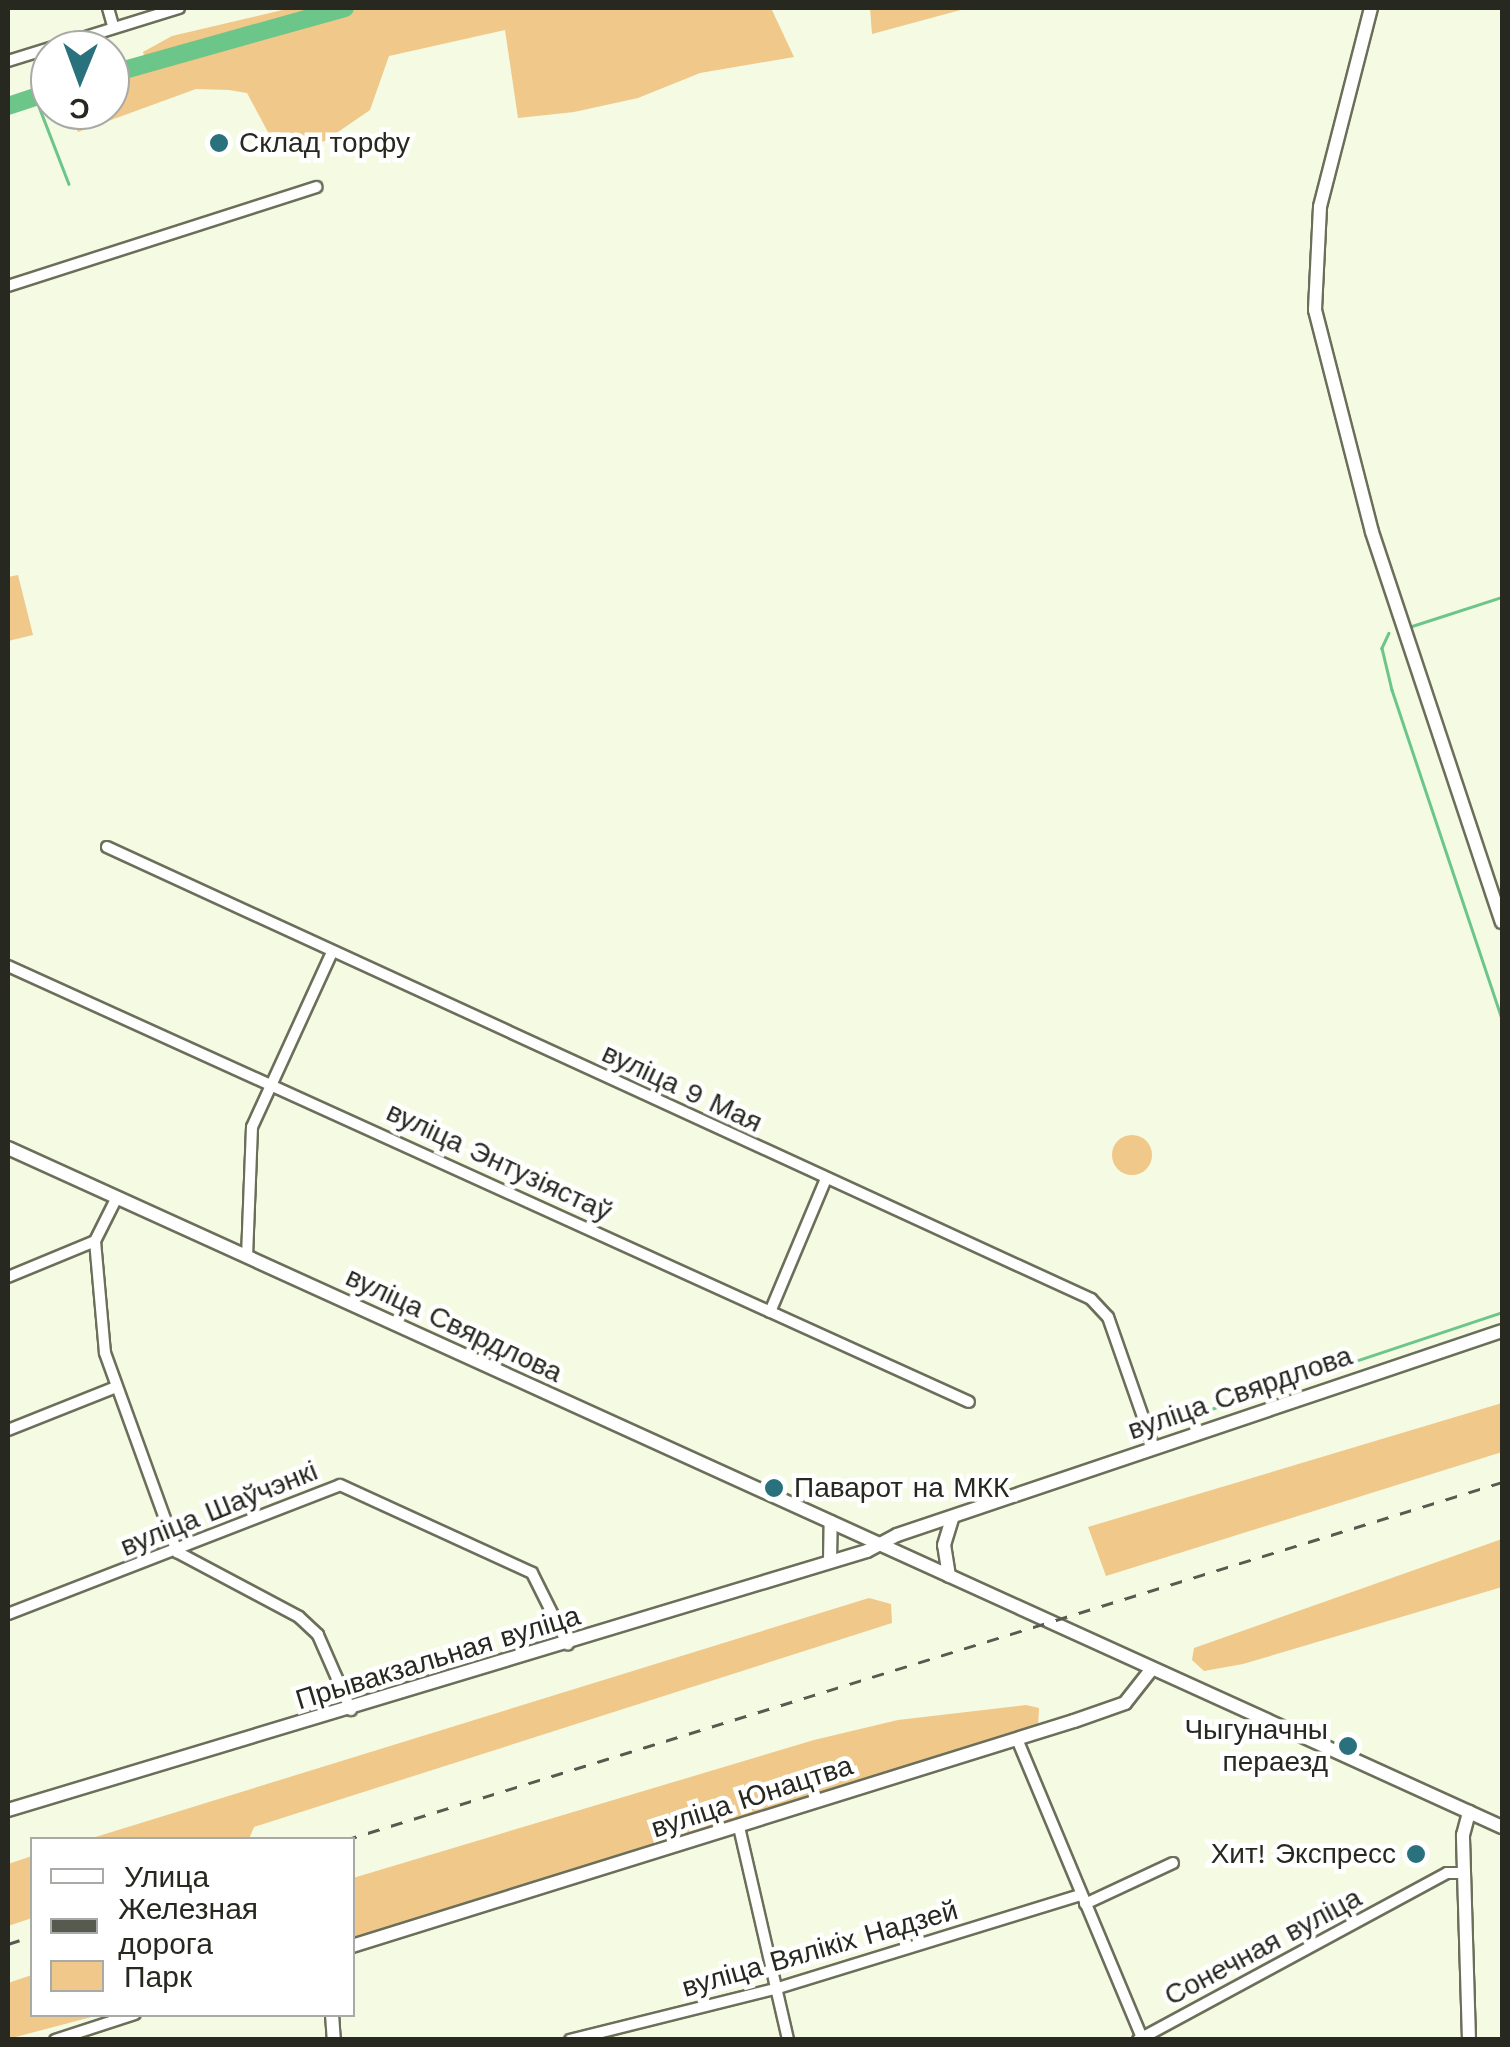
<!DOCTYPE html>
<meta charset="utf-8">
<style>
body{margin:0}
#map{position:relative;width:1510px;height:2047px;overflow:hidden;background:#f5fae2;font-family:"Work Sans",sans-serif}
div>[style]{position:absolute}
.green>*{inset:0;background:#efc88a}
.round{border-radius:50%}
.stream>*{height:2.5px;margin:-1.25px;padding:0 1.25px;transform-origin:1.25px;border-radius:1.25px;background:#6cc589}
.river>*{height:18px;margin:-9px;padding:0 9px;transform-origin:9px;border-radius:9px;background:#6cc589}
.roads{filter:drop-shadow(2px 0 #6b6f5a) drop-shadow(-2px 0 #6b6f5a) drop-shadow(0 2px #6b6f5a) drop-shadow(0 -2px #6b6f5a)}
.minor>*{height:10px;margin:-5px;padding:0 5px;transform-origin:5px;border-radius:5px;background:#fff}
.tertiary>*{height:12px;margin:-6px;padding:0 6px;transform-origin:6px;border-radius:6px;background:#fff}
.rail>*{height:2.5px;margin-top:-1.25px;transform-origin:0;background:repeating-linear-gradient(90deg,#575a4e 0 12px,transparent 0 24px)}
.dots>*{width:28px;height:28px;translate:-50% -50%;box-sizing:border-box;border:5px solid #fff;border-radius:50%}
span{translate:-50% -50%;white-space:nowrap;text-align:center;line-height:1.15;-webkit-text-stroke:9px #fff;paint-order:stroke}
.poi-label{font-size:28px;color:#272920}
.left{translate:0 -50%;text-align:left}
.right{translate:-100% -50%;text-align:right}
.street-label{font-size:28px;color:#272920}
.frame{position:absolute;inset:0;border:10px solid #272920;pointer-events:none}
.legend{position:absolute;left:30px;top:1837px;width:325px;height:180px;box-sizing:border-box;background:#fff;border:2px solid #a9a9a6;margin:0;padding:12px 18px;list-style:none;font-size:30px;color:#272920}
.legend li{display:flex;align-items:center;gap:20px;height:50px}
.legend b{width:50px;border:2px solid #a9a9a6}
.north{position:absolute;left:30px;top:30px;width:100px;height:100px;box-sizing:border-box;background:#fff;border:2px solid #a9a9a6;border-radius:50%;rotate:181deg;font-size:28px;font-weight:700;line-height:40px;text-align:center;color:#272920}
.north::after{content:'';display:block;margin:auto;width:35px;height:45px;background:#29717c;clip-path:polygon(50% 0,100% 100%,50% 72%,0 100%)}
</style>
<div id="map">
<div class="green">
<i style="clip-path:polygon(291px 8px,771px 8px,794px 57px,700px 73px,638px 98px,574px 112px,518px 118px,505px 30px,389px 56px,370px 110px,325px 141px,299px 147px,277px 149px,247px 93px,229px 90px,196px 89px,78px 132px,66px 110px,110px 110px,110px 83px,148px 70px,143px 52px,172px 36px)"></i>
<i style="clip-path:polygon(870px 8px,968px 8px,872px 34px)"></i>
<i style="clip-path:polygon(18px 575px,33px 635px,8px 641px,8px 577px)"></i>
<i class="round" style="left:1112px;top:1135px;width:40px;height:40px"></i>
<i style="clip-path:polygon(1502px 1403px,1502px 1452px,1106px 1576px,1088px 1527px)"></i>
<i style="clip-path:polygon(1502px 1539px,1502px 1587px,1243px 1664px,1204px 1671px,1192px 1660px,1194px 1648px)"></i>
<i style="clip-path:polygon(869px 1598px,891px 1604px,892px 1623px,254px 1827px,249px 1839px,89px 1839px)"></i>
<i style="clip-path:polygon(1026px 1705px,1039px 1708px,1038px 1726px,353px 1939px,353px 1878px,814px 1740px,898px 1720px)"></i>
<i style="clip-path:polygon(32px 1856px,32px 1918px,8px 1926px,8px 1864px)"></i>
<i style="clip-path:polygon(32px 1975px,32px 2014px,99px 2015px,8px 2039px,8px 1983px)"></i>
</div>
<div class="stream">
<i style="left:35px;top:96px;width:94px;rotate:68.9deg"></i>
<i style="left:1412px;top:626px;width:95px;rotate:-17.9deg"></i>
<i style="left:1389px;top:633px;width:17px;rotate:115deg"></i>
<i style="left:1382px;top:648px;width:43px;rotate:76.6deg"></i>
<i style="left:1392px;top:690px;width:346px;rotate:71.5deg"></i>
<i style="left:1160px;top:1426px;width:360px;rotate:-18.4deg"></i>
</div>
<div class="river">
<i style="left:110px;top:74px;width:244px;rotate:-15.7deg"></i>
<i style="left:8px;top:106px;width:44px;rotate:-18.4deg"></i>
</div>
<div class="roads">
<div class="minor">
<i style="left:108px;top:8px;width:19px;rotate:74deg"></i>
<i style="left:8px;top:61px;width:179px;rotate:-17.2deg"></i>
<i style="left:8px;top:286px;width:324px;rotate:-17.8deg"></i>
<i style="left:107px;top:847px;width:1083px;rotate:24.67deg"></i>
<i style="left:1091px;top:1299px;width:25px;rotate:47deg"></i>
<i style="left:1108px;top:1317px;width:139px;rotate:70.7deg"></i>
<i style="left:8px;top:966px;width:1055px;rotate:24.4deg"></i>
<i style="left:95px;top:1241px;width:112px;rotate:84.9deg"></i>
<i style="left:105px;top:1353px;width:212px;rotate:70.1deg"></i>
<i style="left:177px;top:1552px;width:138px;rotate:28deg"></i>
<i style="left:299px;top:1617px;width:26px;rotate:43deg"></i>
<i style="left:318px;top:1635px;width:82px;rotate:66.3deg"></i>
<i style="left:247px;top:1257px;width:130px;rotate:-87.8deg"></i>
<i style="left:252px;top:1127px;width:192px;rotate:-65.4deg"></i>
<i style="left:8px;top:1277px;width:94px;rotate:-22.5deg"></i>
<i style="left:95px;top:1241px;width:49px;rotate:-63.4deg"></i>
<i style="left:770px;top:1312px;width:144px;rotate:-67.2deg"></i>
<i style="left:8px;top:1430px;width:116px;rotate:-21.7deg"></i>
<i style="left:8px;top:1614px;width:356px;rotate:-21.2deg"></i>
<i style="left:340px;top:1485px;width:211px;rotate:24.6deg"></i>
<i style="left:532px;top:1573px;width:80px;rotate:63.4deg"></i>
<i style="left:1017px;top:1739px;width:324px;rotate:67.3deg"></i>
<i style="left:739px;top:1827px;width:219px;rotate:77deg"></i>
<i style="left:1085px;top:1904px;width:97px;rotate:-25deg"></i>
<i style="left:55px;top:2040px;width:84px;rotate:-18deg"></i>
<i style="left:570px;top:2040px;width:214px;rotate:-14deg"></i>
<i style="left:778px;top:1988px;width:316px;rotate:-17.1deg"></i>
<i style="left:1138px;top:2040px;width:351px;rotate:-28.4deg"></i>
<i style="left:1447px;top:1873px;width:17px"></i>
</div>
<div class="tertiary">
<i style="left:1371px;top:8px;width:205px;rotate:104.4deg"></i>
<i style="left:1320px;top:207px;width:103px;rotate:92.8deg"></i>
<i style="left:1315px;top:310px;width:229px;rotate:75.6deg"></i>
<i style="left:1372px;top:532px;width:411px;rotate:71.6deg"></i>
<i style="left:8px;top:1148px;width:1641px;rotate:24.44deg"></i>
<i style="left:830px;top:1561px;width:39px;rotate:-89deg"></i>
<i style="left:949px;top:1576px;width:31px;rotate:-99deg"></i>
<i style="left:944px;top:1545px;width:27px;rotate:-73deg"></i>
<i style="left:8px;top:1810px;width:897px;rotate:-16.78deg"></i>
<i style="left:867px;top:1551px;width:34px;rotate:-28deg"></i>
<i style="left:897px;top:1535px;width:638px;rotate:-18.63deg"></i>
<i style="left:352px;top:1946px;width:756px;rotate:-17.31deg"></i>
<i style="left:1074px;top:1721px;width:54px;rotate:-19.4deg"></i>
<i style="left:1125px;top:1703px;width:42px;rotate:-51.8deg"></i>
<i style="left:332px;top:2014px;width:26px;rotate:86deg"></i>
<i style="left:1469px;top:2040px;width:205px;rotate:-91.7deg"></i>
<i style="left:1463px;top:1835px;width:24px;rotate:-75deg"></i>
</div>
</div>
<div class="rail">
<i style="left:345px;top:1840px;width:1211px;rotate:-17.19deg"></i>
<i style="left:8px;top:1944px;width:25px;rotate:-18deg"></i>
</div>
<div class="dots">
<i style="left:219px;top:143px;background:#29717c"></i>
<i style="left:774px;top:1488px;background:#29717c"></i>
<i style="left:1348px;top:1746px;background:#29717c"></i>
<i style="left:1416px;top:1854px;background:#29717c"></i>
</div>
<div class="poi-label">
<span class="left" style="left:239px;top:143px">Склад торфу</span>
<span class="left" style="left:794px;top:1488px">Паварот на МКК</span>
<span class="right" style="left:1328px;top:1746px">Чыгуначны<br>пераезд</span>
<span class="right" style="left:1396px;top:1854px">Хит! Экспресс</span>
</div>
<div class="street-label">
<span style="left:682px;top:1088px;rotate:25deg">вуліца 9 Мая</span>
<span style="left:499px;top:1162px;rotate:25deg">вуліца Энтузіястаў</span>
<span style="left:454px;top:1325px;rotate:25deg">вуліца Свярдлова</span>
<span style="left:1240px;top:1393px;rotate:-19deg">вуліца Свярдлова</span>
<span style="left:219px;top:1509px;rotate:-22deg">вуліца Шаўчэнкі</span>
<span style="left:438px;top:1658px;rotate:-17deg">Прывакзальная вуліца</span>
<span style="left:752px;top:1797px;rotate:-18deg">вуліца Юнацтва</span>
<span style="left:1263px;top:1947px;rotate:-28deg">Сонечная вуліца</span>
<span style="left:820px;top:1949px;rotate:-16deg">вуліца Вялікіх Надзей</span>
</div>
<div class="frame"></div>
<ul class="legend">
<li><b style="height:12px;background:#fff"></b>Улица</li>
<li><b style="height:12px;background:#575a4e"></b>Железная дорога</li>
<li><b style="height:28px;background:#efc88a"></b>Парк</li>
</ul>
<div class="north">С</div>
</div>
